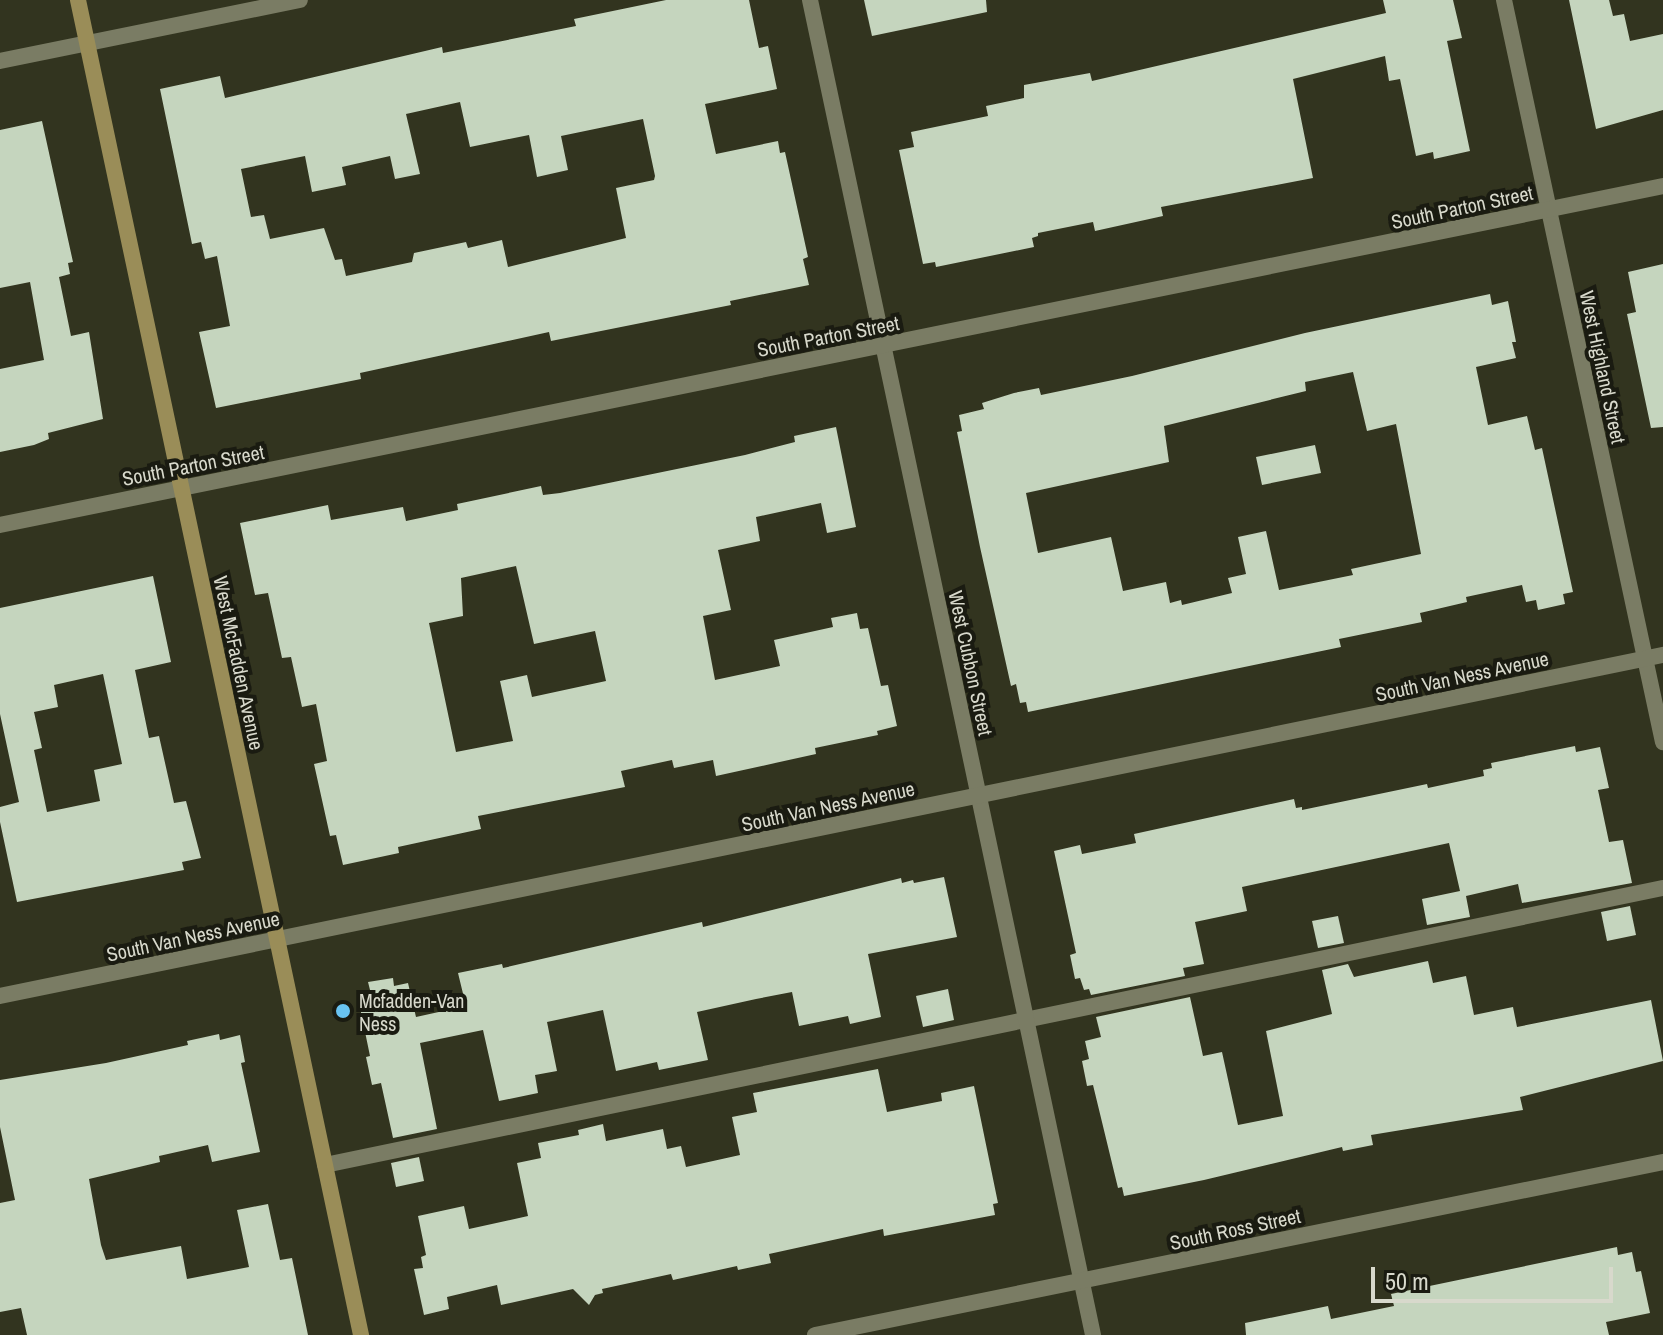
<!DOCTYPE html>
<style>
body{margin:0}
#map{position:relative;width:1663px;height:1335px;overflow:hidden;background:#32341f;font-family:"Archivo Narrow",sans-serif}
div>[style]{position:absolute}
.building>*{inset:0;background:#c5d5be}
.lane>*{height:16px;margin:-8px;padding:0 8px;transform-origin:8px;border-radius:8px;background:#7a7c64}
.street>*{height:16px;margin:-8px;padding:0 8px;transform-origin:8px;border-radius:8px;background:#7a7c64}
.secondary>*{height:16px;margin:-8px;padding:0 8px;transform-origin:8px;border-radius:8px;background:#9a8d58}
.dots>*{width:22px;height:22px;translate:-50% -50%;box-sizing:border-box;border:4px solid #1a1b11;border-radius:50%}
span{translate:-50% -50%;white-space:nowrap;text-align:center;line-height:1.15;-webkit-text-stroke:8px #1a1b11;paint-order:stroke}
.street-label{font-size:20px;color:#d8d9cc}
.poi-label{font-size:20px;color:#d8d9cc}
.left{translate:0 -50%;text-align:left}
.scale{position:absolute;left:1371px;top:1267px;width:242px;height:36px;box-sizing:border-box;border:4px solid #d8d9cc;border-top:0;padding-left:10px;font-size:24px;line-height:28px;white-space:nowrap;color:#d8d9cc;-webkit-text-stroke:6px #1a1b11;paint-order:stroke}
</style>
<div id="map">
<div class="building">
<i style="clip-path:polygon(evenodd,666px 0,749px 0,759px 48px,768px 46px,777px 89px,705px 104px,716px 154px,778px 141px,780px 153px,785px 152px,808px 257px,803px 259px,809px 285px,730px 301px,731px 305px,551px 341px,549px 332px,360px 373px,361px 379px,216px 408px,199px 332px,230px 326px,217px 256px,205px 259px,201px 242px,192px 244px,160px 89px,220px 76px,225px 98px,442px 47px,443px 53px,576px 26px,574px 19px,666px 0,460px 102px,470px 147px,529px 135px,537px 177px,568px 170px,561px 136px,643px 119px,655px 176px,654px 180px,616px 188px,626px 238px,508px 267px,502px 240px,468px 248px,466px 242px,414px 253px,412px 262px,346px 276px,342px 259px,335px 260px,324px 228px,270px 239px,264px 215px,251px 217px,241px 169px,305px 156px,312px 192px,346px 185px,342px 167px,390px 156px,395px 179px,420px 174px,406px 114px,460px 102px)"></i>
<i style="clip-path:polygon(864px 0,986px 0,987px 12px,872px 36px)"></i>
<i style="clip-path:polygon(1383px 0,1453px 0,1462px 38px,1447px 41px,1470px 151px,1434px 159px,1433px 152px,1416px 156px,1400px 79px,1389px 81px,1385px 56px,1293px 79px,1313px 178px,1161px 207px,1163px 216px,1095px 231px,1093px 222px,1038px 233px,1038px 236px,1032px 238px,1034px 247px,936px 267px,935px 262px,923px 264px,899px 150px,914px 147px,911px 132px,988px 116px,986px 106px,1024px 98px,1024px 85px,1090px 73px,1092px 81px,1386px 13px)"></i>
<i style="clip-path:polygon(1569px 0,1609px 0,1613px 16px,1624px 14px,1630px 41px,1663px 34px,1663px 110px,1596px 129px)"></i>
<i style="clip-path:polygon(42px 121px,73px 262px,68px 263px,70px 274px,59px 277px,71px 336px,89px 332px,103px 419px,48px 433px,49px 439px,34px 445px,0 452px,0 369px,44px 360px,30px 282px,0 288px,0 130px)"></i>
<i style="clip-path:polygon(1663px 264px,1663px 427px,1651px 428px,1627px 314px,1636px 312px,1628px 272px)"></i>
<i style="clip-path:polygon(evenodd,1490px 294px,1492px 305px,1508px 301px,1516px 342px,1512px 342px,1516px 358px,1476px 367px,1488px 425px,1527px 416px,1535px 450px,1542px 448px,1573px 592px,1563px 594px,1565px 604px,1538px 610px,1536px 600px,1526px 602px,1522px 585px,1466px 597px,1467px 602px,1420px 613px,1422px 622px,1339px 639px,1341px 647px,1028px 712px,1026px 702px,1020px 703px,1016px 684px,1011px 686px,980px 547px,957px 432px,962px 431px,959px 415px,984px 409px,982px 403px,1014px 393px,1039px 388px,1041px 395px,1132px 376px,1305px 333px,1490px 294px,1353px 372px,1367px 431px,1396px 424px,1421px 554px,1351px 569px,1353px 575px,1279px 590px,1266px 531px,1238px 537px,1246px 574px,1228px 578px,1232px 593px,1182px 605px,1181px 600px,1170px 603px,1166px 582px,1123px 591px,1111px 537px,1038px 553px,1026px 493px,1169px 462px,1164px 426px,1306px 391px,1305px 382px,1353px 372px)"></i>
<i style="clip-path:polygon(evenodd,836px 427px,856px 527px,827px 533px,821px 503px,756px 517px,760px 541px,718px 550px,731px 610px,703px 616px,715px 680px,780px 666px,774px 640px,833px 627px,831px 618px,857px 613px,860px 629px,868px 628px,881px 686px,888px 685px,897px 726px,877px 731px,878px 735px,815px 748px,816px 754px,716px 776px,713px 760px,674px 768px,672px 760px,621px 771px,625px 787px,478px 816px,481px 829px,398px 847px,399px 853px,343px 865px,336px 835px,330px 836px,314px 764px,327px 761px,316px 704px,302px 707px,291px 657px,282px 658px,268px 593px,255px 595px,240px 523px,328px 505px,331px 520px,403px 507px,406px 521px,458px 510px,457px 504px,541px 486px,543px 495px,560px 493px,745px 455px,795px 442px,794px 436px,836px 427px,516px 566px,534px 644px,595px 631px,606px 681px,532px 697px,527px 675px,500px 681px,513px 741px,456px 752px,429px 623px,463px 616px,461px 578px,516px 566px)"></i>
<i style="clip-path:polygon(1315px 445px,1321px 473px,1262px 485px,1256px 457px)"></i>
<i style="clip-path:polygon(evenodd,153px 576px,171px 662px,135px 670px,149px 738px,159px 736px,174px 803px,186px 801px,201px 858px,182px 862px,184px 870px,17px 902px,0 822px,0 807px,19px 802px,0 714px,0 608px,153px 576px,103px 674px,122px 764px,94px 770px,100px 801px,47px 812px,34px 750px,42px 748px,34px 712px,58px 707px,54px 685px,103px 674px)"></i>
<i style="clip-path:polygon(1575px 746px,1576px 752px,1600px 747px,1609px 788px,1598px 790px,1609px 842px,1623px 840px,1632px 883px,1522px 903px,1518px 884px,1466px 896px,1470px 917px,1427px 925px,1422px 899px,1460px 891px,1449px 843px,1242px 887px,1247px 911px,1195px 922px,1204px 964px,1183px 968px,1185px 976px,1091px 995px,1089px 989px,1084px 990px,1080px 978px,1075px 979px,1070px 955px,1076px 953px,1054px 851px,1080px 845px,1082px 854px,1136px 843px,1134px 834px,1294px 799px,1296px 808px,1302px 807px,1302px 810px,1427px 784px,1428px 788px,1484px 776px,1483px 770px,1492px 768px,1491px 763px)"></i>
<i style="clip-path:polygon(944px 877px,957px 937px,868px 954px,881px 1017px,850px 1024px,848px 1016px,799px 1026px,792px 992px,756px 999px,697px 1012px,708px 1060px,659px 1070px,657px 1062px,616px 1071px,603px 1010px,547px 1022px,557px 1071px,535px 1075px,538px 1093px,499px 1101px,483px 1030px,420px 1043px,437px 1129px,393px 1138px,381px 1083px,372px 1085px,366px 1057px,370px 1056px,357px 993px,370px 990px,368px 982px,393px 978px,394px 986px,408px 983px,416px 1017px,466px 1006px,458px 973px,502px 964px,503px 968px,702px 922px,703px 927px,901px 878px,902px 883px,913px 880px,914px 883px)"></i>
<i style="clip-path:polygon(1630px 906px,1636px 935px,1607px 941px,1601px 912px)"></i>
<i style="clip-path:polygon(1338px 916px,1344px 943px,1318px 948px,1312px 921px)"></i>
<i style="clip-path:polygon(1428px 961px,1433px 983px,1466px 976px,1474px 1015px,1513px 1007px,1517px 1027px,1651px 1000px,1663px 1061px,1520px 1097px,1523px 1110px,1371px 1135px,1373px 1145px,1343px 1151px,1342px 1147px,1204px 1180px,1124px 1196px,1122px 1187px,1118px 1188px,1093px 1085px,1087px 1086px,1082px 1061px,1089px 1059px,1085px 1041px,1101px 1037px,1096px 1017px,1190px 997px,1203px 1056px,1222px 1052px,1238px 1125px,1283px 1116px,1266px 1031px,1332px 1014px,1322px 970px,1348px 964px,1354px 977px)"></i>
<i style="clip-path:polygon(948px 989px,954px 1020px,923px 1027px,916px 996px)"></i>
<i style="clip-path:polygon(219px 1034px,220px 1040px,240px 1035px,245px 1062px,241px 1063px,260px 1152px,212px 1162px,208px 1145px,159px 1156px,160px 1162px,89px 1179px,101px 1245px,106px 1260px,181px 1246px,187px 1279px,249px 1267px,237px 1210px,268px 1204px,280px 1260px,292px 1258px,308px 1335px,27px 1335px,21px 1308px,0 1312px,0 1203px,15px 1200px,0 1127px,0 1080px,106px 1063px,188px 1045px,187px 1041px)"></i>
<i style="clip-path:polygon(878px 1069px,887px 1112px,942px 1101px,941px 1093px,974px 1086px,998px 1203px,993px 1204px,995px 1215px,884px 1236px,883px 1229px,769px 1254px,771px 1263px,738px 1270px,737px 1266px,673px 1280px,671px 1274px,602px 1289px,603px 1293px,595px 1295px,589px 1305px,573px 1289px,501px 1305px,497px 1285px,447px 1297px,449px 1309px,424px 1315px,414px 1269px,423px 1268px,421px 1257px,426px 1255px,418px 1216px,464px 1206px,469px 1229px,528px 1216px,517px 1163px,541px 1158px,538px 1143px,579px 1135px,578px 1130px,603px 1124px,606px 1141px,663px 1129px,667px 1149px,681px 1146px,686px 1167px,740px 1155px,732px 1117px,757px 1112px,753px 1093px)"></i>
<i style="clip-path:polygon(419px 1157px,424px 1181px,396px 1187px,391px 1163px)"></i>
<i style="clip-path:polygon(1617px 1247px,1618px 1255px,1632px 1252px,1636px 1272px,1641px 1271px,1650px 1313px,1606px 1322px,1609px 1335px,1246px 1335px,1245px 1323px,1328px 1306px,1331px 1319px,1394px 1306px,1391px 1294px)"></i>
</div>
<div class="lane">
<i style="left:325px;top:1165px;width:1366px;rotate:-11.7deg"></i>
</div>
<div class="street">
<i style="left:810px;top:0;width:1365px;rotate:78.03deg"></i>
<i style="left:1504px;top:0;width:759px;rotate:77.91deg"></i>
<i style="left:0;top:61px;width:306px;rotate:-11.5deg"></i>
<i style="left:0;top:525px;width:1697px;rotate:-11.52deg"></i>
<i style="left:0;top:996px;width:1698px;rotate:-11.59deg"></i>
<i style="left:815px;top:1335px;width:865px;rotate:-11.53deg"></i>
</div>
<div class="secondary">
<i style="left:78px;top:0;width:1365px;rotate:78.03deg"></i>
</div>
<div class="dots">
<i style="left:343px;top:1011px;background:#69c3f1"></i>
</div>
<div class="street-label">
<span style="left:1462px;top:207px;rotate:-12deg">South Parton Street</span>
<span style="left:828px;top:336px;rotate:-11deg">South Parton Street</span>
<span style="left:1603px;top:367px;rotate:78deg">West Highland Street</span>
<span style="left:193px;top:465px;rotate:-11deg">South Parton Street</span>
<span style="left:239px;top:663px;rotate:78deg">West McFadden Avenue</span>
<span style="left:971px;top:663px;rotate:78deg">West Cubbon Street</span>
<span style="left:1462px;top:676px;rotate:-12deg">South Van Ness Avenue</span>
<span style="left:828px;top:806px;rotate:-12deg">South Van Ness Avenue</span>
<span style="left:193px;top:936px;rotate:-12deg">South Van Ness Avenue</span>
<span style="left:1235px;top:1229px;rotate:-12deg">South Ross Street</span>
</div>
<div class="poi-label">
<span class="left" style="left:359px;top:1012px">Mcfadden-Van<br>Ness</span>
</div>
<div class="scale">50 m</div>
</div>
